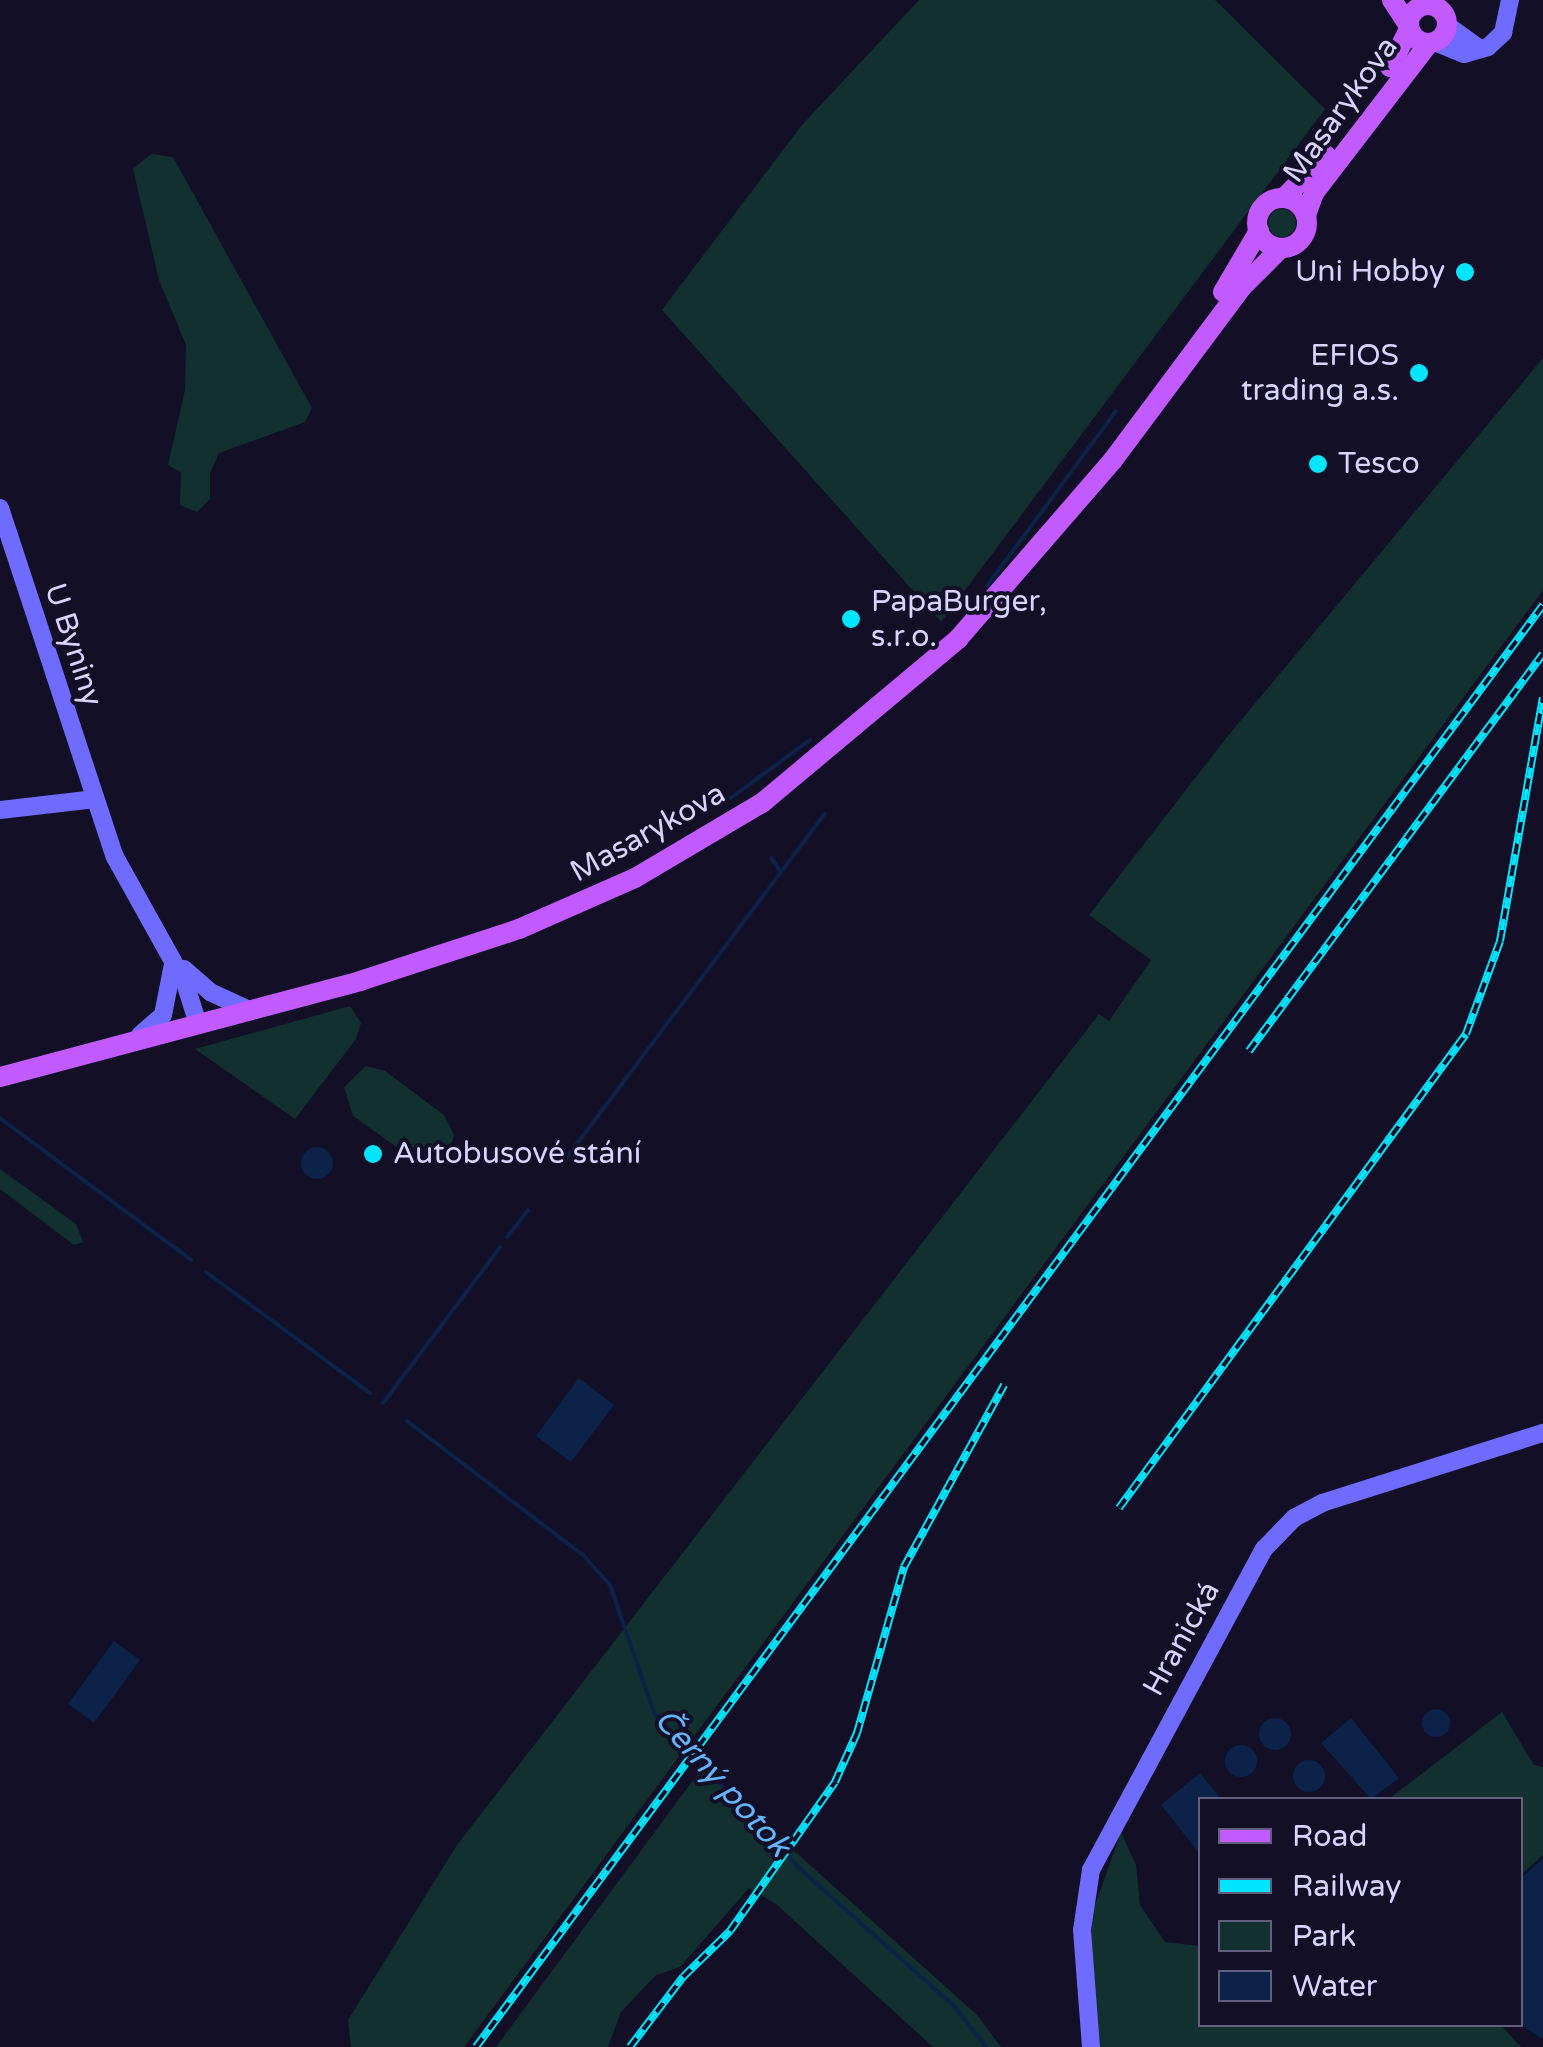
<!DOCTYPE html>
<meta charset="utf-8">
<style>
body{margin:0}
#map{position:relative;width:1543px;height:2047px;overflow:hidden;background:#130f26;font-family:"Varela Round",sans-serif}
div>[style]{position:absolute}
.green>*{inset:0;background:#12302f}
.round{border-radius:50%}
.water>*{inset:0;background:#0c2248}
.stream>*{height:4px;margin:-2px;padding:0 2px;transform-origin:2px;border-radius:2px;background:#0c2248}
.secondary>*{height:18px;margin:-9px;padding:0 9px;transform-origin:9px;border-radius:9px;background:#6f6bff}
.primary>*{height:20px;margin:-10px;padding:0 10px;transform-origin:10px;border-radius:10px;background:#c25bff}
.primary>.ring{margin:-10px;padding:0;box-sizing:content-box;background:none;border:20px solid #c25bff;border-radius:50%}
.rail>*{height:8px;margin-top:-4px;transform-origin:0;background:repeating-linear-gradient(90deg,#130f26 0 11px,#00e5ff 0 22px);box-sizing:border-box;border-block:2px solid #00e5ff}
.dots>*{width:28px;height:28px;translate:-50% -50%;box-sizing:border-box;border:5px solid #130f26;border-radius:50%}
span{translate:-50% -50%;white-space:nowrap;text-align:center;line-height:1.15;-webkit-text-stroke:8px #130f26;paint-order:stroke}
.street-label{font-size:30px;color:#d9d4ff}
.poi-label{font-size:30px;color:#d9d4ff}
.right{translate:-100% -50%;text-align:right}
.left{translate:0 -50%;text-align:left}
.water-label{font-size:32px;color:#62b6ff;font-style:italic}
.legend{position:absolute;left:1198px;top:1797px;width:325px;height:230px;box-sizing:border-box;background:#130f26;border:2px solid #625e7d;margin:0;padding:12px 18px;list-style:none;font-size:30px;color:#d9d4ff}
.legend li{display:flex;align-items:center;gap:20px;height:50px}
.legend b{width:50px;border:2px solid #625e7d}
</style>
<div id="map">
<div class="green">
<i style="clip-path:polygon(919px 0,1215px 0,1325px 109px,941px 622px,662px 310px,801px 126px)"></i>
<i style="clip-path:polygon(151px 154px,173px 157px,312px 408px,305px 422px,219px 453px,210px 473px,210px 499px,197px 512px,180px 505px,181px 472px,168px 465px,185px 390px,186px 345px,159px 280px,133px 169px)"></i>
<i class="round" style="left:1268px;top:209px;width:28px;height:28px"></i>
<i style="clip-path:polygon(1543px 358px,1543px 590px,464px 2047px,351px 2047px,348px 2020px,457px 1845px,1099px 1014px,1109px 1021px,1151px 960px,1089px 915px,1227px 737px)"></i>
<i style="clip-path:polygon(350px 1006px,361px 1023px,356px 1039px,295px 1119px,195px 1049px)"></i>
<i style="clip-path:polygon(366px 1066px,385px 1071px,444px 1115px,454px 1135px,449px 1153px,419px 1163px,353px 1116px,344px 1087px)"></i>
<i style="clip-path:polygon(0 1169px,76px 1224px,83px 1242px,74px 1245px,0 1189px)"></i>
<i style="clip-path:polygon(1502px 1712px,1534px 1765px,1543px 1767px,1543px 1855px,1521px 1875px,1520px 1800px,1389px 1799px)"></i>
<i style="clip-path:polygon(702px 1768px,977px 2015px,1001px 2047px,933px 2047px,776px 1904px,749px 1888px,680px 1967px,656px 1975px,621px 2012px,608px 2047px,496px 2047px)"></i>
<i style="clip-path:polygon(1121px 1832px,1136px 1865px,1140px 1905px,1165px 1942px,1200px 1946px,1200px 2024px,1501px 2025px,1521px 2047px,1083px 2047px,1093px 1911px)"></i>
</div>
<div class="water">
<i class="round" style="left:301px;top:1147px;width:32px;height:32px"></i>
<i style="clip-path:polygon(579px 1378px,614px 1405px,571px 1462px,536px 1436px)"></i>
<i style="clip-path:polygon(114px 1641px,140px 1660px,94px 1723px,68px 1704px)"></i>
<i class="round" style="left:1422px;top:1709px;width:28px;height:28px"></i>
<i class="round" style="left:1259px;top:1718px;width:32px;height:32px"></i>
<i style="clip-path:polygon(1351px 1718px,1399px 1778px,1371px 1799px,1321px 1743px)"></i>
<i class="round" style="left:1225px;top:1745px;width:32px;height:32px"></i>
<i class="round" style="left:1293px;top:1760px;width:32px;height:32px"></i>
<i style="clip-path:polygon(1200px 1773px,1221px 1799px,1200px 1800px,1200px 1854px,1161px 1805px)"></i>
<i style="clip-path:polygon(1543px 1858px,1543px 2038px,1540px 2038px,1521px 2024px,1520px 1879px)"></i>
</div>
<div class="stream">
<i style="left:987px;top:586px;width:217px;rotate:-53.6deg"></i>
<i style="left:731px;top:798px;width:98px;rotate:-36.3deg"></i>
<i style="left:771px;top:858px;width:17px;rotate:54deg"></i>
<i style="left:0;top:1118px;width:238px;rotate:36.6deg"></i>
<i style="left:561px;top:1165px;width:439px;rotate:-53.1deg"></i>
<i style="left:507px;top:1237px;width:34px;rotate:-52deg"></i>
<i style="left:206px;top:1272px;width:204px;rotate:36.4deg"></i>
<i style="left:383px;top:1403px;width:195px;rotate:-53.1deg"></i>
<i style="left:407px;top:1421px;width:221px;rotate:37.3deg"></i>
<i style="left:583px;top:1555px;width:40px;rotate:48deg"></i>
<i style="left:610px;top:1585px;width:135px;rotate:71deg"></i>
<i style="left:654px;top:1713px;width:212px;rotate:46.9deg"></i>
<i style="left:799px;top:1868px;width:208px;rotate:41.7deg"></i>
<i style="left:954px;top:2006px;width:52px;rotate:52deg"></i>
</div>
<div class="secondary">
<i style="left:1447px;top:25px;width:41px;rotate:36deg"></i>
<i style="left:1434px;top:42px;width:32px;rotate:22deg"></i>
<i style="left:1464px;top:54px;width:25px;rotate:-16deg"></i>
<i style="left:1488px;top:47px;width:21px;rotate:-43deg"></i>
<i style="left:1503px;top:33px;width:34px;rotate:-78deg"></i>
<i style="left:0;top:508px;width:367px;rotate:71.8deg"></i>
<i style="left:115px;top:857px;width:144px;rotate:60.9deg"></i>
<i style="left:185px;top:983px;width:43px;rotate:72.4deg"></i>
<i style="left:0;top:810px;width:96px;rotate:-6.6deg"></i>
<i style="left:184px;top:969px;width:35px;rotate:41deg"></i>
<i style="left:210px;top:992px;width:43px;rotate:24.8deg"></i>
<i style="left:140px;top:1035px;width:30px;rotate:-41deg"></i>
<i style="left:163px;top:1015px;width:52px;rotate:-78.9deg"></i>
<i style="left:1091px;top:2047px;width:117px;rotate:-94.4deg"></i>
<i style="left:1082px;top:1930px;width:61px;rotate:-81.5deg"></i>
<i style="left:1091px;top:1870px;width:365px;rotate:-61.7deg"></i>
<i style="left:1264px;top:1549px;width:43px;rotate:-45.9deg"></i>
<i style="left:1294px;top:1518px;width:32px;rotate:-28deg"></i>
<i style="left:1322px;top:1503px;width:232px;rotate:-17.6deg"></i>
</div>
<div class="primary">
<i style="left:1392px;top:0;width:30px;rotate:57deg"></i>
<i class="ring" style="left:1409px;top:5px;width:18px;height:18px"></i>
<i style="left:1390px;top:67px;width:42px;rotate:-63.4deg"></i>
<i style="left:1284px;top:198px;width:60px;rotate:-45.7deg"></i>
<i class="ring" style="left:1257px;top:198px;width:30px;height:30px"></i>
<i style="left:1306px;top:215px;width:23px;rotate:-70deg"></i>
<i style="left:1314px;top:193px;width:189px;rotate:-52.5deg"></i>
<i style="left:1223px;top:292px;width:71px;rotate:-59.5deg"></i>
<i style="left:0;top:1077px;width:373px;rotate:-14.9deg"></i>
<i style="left:360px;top:981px;width:167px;rotate:-18.1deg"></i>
<i style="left:519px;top:929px;width:127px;rotate:-23.7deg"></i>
<i style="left:635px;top:878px;width:147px;rotate:-30.6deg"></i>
<i style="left:762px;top:803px;width:256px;rotate:-39.9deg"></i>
<i style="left:958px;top:639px;width:237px;rotate:-49.1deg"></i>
<i style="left:1113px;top:460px;width:214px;rotate:-53.3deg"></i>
<i style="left:1241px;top:288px;width:57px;rotate:-45deg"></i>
</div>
<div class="rail">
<i style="left:1249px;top:1051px;width:494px;rotate:-53.5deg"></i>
<i style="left:1119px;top:1508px;width:587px;rotate:-53.79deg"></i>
<i style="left:1466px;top:1034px;width:99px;rotate:-69.9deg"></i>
<i style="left:1500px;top:941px;width:247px;rotate:-80deg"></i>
<i style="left:476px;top:2047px;width:1794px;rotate:-53.5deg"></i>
<i style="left:630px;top:2047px;width:88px;rotate:-52.9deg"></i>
<i style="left:683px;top:1977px;width:66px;rotate:-44.4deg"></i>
<i style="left:730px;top:1931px;width:182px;rotate:-54.8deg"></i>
<i style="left:835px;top:1782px;width:54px;rotate:-65.8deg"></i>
<i style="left:857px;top:1733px;width:173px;rotate:-74.2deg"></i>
<i style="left:904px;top:1567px;width:208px;rotate:-61.2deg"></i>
</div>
<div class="dots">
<i style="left:1465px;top:272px;background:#00e5ff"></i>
<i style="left:1419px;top:373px;background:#00e5ff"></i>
<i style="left:1318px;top:464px;background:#00e5ff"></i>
<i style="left:851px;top:619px;background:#00e5ff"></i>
<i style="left:373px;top:1154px;background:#00e5ff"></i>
</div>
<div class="street-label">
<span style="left:1341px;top:110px;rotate:-54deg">Masarykova</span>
<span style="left:73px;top:645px;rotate:72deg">U Byniny</span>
<span style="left:648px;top:833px;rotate:-29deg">Masarykova</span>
<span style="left:1182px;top:1639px;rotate:-61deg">Hranická</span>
</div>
<div class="poi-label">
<span class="right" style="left:1445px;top:272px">Uni Hobby</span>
<span class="right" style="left:1399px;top:373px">EFIOS<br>trading a.s.</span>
<span class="left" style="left:1338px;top:464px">Tesco</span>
<span class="left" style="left:871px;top:619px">PapaBurger,<br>s.r.o.</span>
<span class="left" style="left:393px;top:1154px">Autobusové stání</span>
</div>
<div class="water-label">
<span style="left:722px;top:1783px;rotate:48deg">Černý potok</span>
</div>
<ul class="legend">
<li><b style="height:12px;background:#c25bff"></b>Road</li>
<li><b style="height:12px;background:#00e5ff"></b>Railway</li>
<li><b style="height:28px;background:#12302f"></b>Park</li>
<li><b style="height:28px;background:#0c2248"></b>Water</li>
</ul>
</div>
